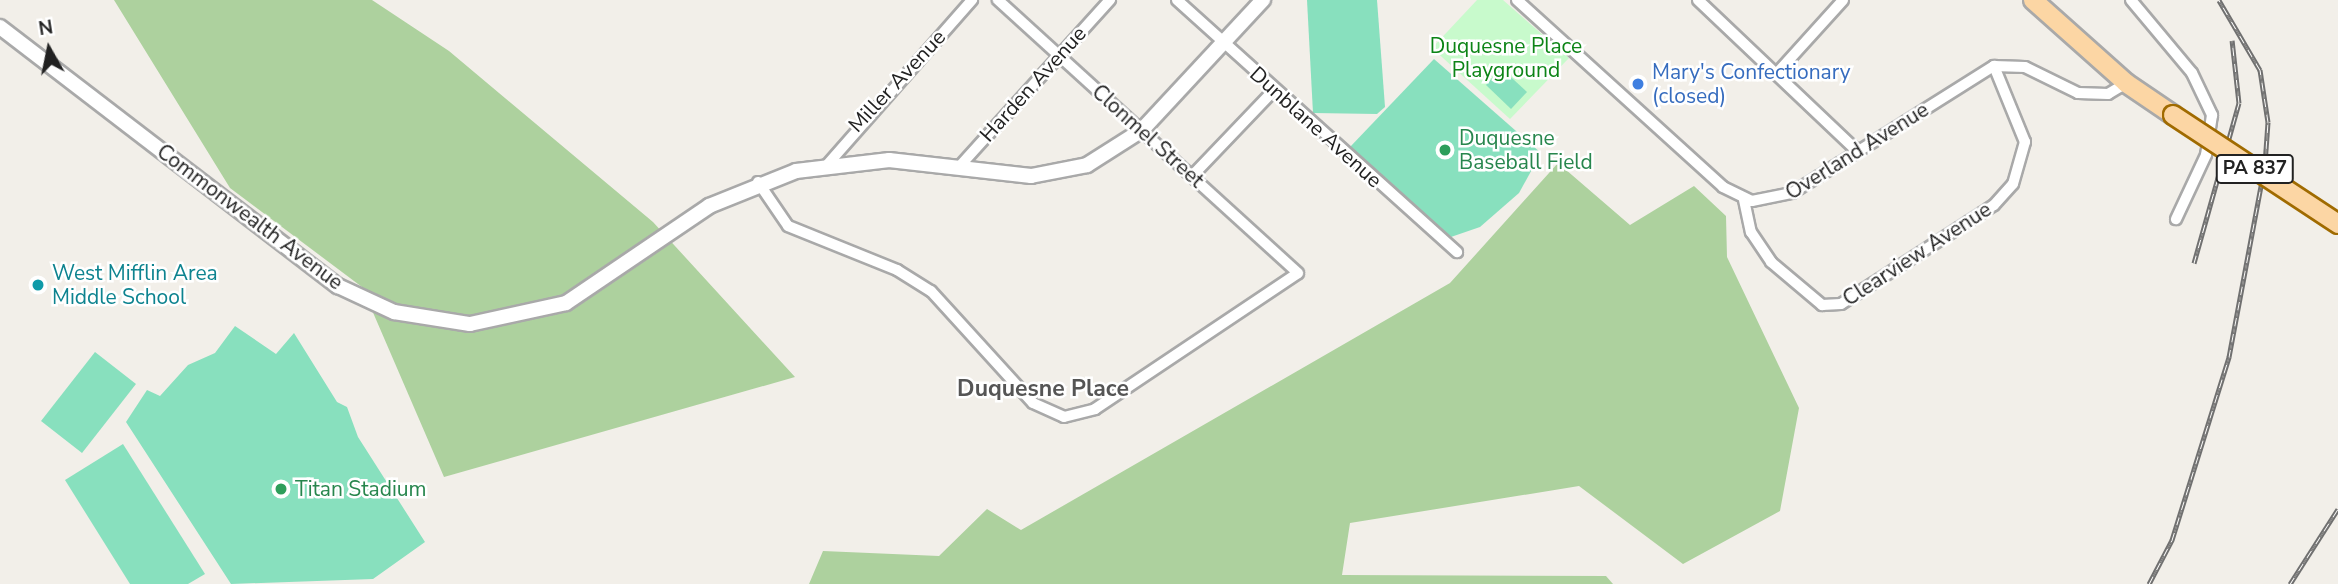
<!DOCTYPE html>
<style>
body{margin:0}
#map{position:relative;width:2338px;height:584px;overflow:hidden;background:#f2efe9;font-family:"Nunito Sans",sans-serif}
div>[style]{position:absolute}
.forest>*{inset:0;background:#add19e}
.park>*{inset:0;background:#c8facc}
.pitch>*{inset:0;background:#88e0be}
.roads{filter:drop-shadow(2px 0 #a9a9a9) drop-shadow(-2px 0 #a9a9a9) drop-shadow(0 2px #a9a9a9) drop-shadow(0 -2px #a9a9a9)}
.minor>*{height:10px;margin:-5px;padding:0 5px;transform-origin:5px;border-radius:5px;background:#fff}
.tertiary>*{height:14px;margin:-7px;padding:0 7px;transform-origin:7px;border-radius:7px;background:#fff}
.primary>*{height:18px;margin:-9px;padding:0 9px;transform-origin:9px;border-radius:9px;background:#fcd6a4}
.rail>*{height:5px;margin-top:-2.5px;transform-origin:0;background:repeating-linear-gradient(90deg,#fff 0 8px,#707070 0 16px);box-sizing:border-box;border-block:2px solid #707070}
.bridges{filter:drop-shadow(2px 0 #a06b00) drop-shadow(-2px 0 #a06b00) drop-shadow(0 2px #a06b00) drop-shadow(0 -2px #a06b00)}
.primary-bridge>*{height:18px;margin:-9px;padding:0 9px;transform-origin:9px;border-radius:9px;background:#fcd6a4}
.dots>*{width:19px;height:19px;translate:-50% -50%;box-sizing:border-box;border:4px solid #fff;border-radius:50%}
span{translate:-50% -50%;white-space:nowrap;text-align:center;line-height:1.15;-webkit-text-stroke:5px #fff;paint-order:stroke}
.shield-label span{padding:2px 5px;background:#fff;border:2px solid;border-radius:5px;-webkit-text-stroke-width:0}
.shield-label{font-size:19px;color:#222;font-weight:700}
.park-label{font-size:21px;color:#0c8416}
.shop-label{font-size:21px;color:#366cbe}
.left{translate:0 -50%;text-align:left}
.street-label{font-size:21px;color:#222}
.leisure-label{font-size:21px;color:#27864d}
.culture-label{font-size:21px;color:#0d838f}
.neighbourhood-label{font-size:23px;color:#555;font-weight:700}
.north{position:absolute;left:14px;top:14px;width:70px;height:70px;-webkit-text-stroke:5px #fff;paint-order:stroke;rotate:351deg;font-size:19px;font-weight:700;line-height:28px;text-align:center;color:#222}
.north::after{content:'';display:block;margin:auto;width:24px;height:32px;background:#222;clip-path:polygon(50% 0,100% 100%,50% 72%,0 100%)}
</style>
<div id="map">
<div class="forest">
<i style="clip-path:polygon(114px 0,372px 0,449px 51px,653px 222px,795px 377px,444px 477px,362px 287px,230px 188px)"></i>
<i style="clip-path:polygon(1558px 163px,1630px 225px,1694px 186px,1726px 216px,1727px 257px,1799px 408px,1780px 511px,1683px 564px,1579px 486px,1350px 523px,1342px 575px,1606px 576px,1613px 584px,809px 584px,823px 551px,939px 556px,987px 509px,1021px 530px,1450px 283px)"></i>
</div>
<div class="park">
<i style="clip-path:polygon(1477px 0,1503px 0,1569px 58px,1510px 119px,1432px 48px)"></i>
</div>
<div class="pitch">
<i style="clip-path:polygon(1307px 0,1377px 0,1385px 107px,1377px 114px,1313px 113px)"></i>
<i style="clip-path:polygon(1434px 59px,1541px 153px,1519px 193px,1480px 227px,1448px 238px,1350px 147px)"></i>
<i style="clip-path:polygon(1501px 68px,1527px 92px,1511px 109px,1486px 85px)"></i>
<i style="clip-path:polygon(235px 326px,276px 354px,294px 333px,337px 402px,347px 407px,358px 437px,425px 542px,373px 579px,231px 584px,126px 422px,147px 390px,160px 396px,188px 365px,215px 353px)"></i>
<i style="clip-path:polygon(95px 352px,136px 384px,82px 453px,41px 421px)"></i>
<i style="clip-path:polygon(123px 444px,205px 574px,188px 584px,130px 584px,65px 480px)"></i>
</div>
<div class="roads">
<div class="minor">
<i style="left:1177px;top:0;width:377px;rotate:42deg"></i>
<i style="left:1517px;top:0;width:278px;rotate:42.2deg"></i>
<i style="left:1723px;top:187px;width:32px;rotate:26deg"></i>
<i style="left:1752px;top:201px;width:41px;rotate:-11.3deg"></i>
<i style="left:1792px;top:193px;width:239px;rotate:-32.2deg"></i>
<i style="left:1994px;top:66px;width:31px;rotate:2deg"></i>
<i style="left:2025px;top:67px;width:59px;rotate:26.1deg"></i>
<i style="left:2078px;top:93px;width:30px;rotate:2deg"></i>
<i style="left:2108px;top:94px;width:21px;rotate:-31deg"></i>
<i style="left:1698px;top:0;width:219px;rotate:43.5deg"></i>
<i style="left:2131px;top:0;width:95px;rotate:50.1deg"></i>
<i style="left:2192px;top:73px;width:47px;rotate:64.5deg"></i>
<i style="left:2212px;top:115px;width:40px;rotate:98.5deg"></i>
<i style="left:2206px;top:155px;width:71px;rotate:115.1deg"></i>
<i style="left:1778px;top:72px;width:97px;rotate:-47.9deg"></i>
<i style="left:827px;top:165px;width:220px;rotate:-48.7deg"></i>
<i style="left:958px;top:168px;width:227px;rotate:-47.9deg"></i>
<i style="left:1192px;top:176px;width:120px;rotate:-46.3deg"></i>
<i style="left:758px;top:182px;width:53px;rotate:55.7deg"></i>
<i style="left:788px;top:226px;width:118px;rotate:22deg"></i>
<i style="left:897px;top:270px;width:40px;rotate:32deg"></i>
<i style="left:931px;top:291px;width:151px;rotate:47.7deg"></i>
<i style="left:1033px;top:403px;width:34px;rotate:24deg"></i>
<i style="left:1064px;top:417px;width:32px;rotate:-14deg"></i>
<i style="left:1095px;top:409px;width:244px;rotate:-33.8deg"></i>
<i style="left:1298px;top:273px;width:406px;rotate:-137.7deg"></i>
<i style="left:1744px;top:200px;width:33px;rotate:78deg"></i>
<i style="left:1751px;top:232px;width:36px;rotate:56deg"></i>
<i style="left:1771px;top:262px;width:67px;rotate:40.1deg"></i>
<i style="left:1822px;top:305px;width:19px;rotate:-3deg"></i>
<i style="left:1841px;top:304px;width:182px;rotate:-32.9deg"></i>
<i style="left:1994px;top:205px;width:28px;rotate:-48deg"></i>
<i style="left:2013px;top:184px;width:44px;rotate:-74.1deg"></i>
<i style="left:2025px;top:142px;width:82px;rotate:-112.2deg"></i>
</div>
<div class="tertiary">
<i style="left:0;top:27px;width:426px;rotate:37.5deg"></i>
<i style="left:338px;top:286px;width:62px;rotate:24.9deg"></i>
<i style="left:394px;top:312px;width:77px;rotate:9deg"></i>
<i style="left:470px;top:324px;width:98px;rotate:-12.3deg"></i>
<i style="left:566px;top:303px;width:173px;rotate:-34.1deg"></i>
<i style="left:709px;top:206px;width:94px;rotate:-21.9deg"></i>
<i style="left:796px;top:171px;width:94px;rotate:-6.7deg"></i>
<i style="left:889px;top:160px;width:143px;rotate:6.4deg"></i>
<i style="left:1031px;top:176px;width:57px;rotate:-11.1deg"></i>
<i style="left:1087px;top:165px;width:65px;rotate:-32.5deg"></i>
<i style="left:1142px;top:130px;width:178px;rotate:-47.1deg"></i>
</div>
<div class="primary">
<i style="left:2033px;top:0;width:125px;rotate:41.7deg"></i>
<i style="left:2126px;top:83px;width:57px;rotate:34.2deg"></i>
</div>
</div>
<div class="rail">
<i style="left:2194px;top:263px;width:166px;rotate:-74.3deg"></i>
<i style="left:2239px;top:103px;width:63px;rotate:-96.3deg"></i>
<i style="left:2149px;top:584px;width:50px;rotate:-62.4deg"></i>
<i style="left:2172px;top:540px;width:192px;rotate:-72.7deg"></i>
<i style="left:2229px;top:357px;width:196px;rotate:-79.4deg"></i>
<i style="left:2265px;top:164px;width:42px;rotate:-85.9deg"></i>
<i style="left:2268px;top:122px;width:53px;rotate:-98.7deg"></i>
<i style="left:2260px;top:70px;width:81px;rotate:-120.4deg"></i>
<i style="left:2290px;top:584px;width:89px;rotate:-57.4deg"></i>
</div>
<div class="bridges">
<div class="primary-bridge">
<i style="left:2173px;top:115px;width:198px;rotate:33.4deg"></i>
</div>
</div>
<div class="dots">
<i style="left:1638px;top:84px;background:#3f7fe0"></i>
<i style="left:1445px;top:150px;background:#2e9e5b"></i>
<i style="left:38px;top:285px;background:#0f9aa8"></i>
<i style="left:281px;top:489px;background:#2e9e5b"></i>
</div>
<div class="shield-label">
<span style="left:2255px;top:169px">PA 837</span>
</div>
<div class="park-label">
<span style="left:1506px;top:58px">Duquesne Place<br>Playground</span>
</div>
<div class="shop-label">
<span class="left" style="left:1652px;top:84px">Mary's Confectionary<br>(closed)</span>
</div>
<div class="street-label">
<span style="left:897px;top:81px;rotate:-47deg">Miller Avenue</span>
<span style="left:1033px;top:84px;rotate:-48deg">Harden Avenue</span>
<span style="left:1316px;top:127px;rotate:42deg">Dunblane Avenue</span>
<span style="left:1148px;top:136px;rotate:42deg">Clonmel Street</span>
<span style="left:1857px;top:151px;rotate:-32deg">Overland Avenue</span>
<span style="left:250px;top:217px;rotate:37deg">Commonwealth Avenue</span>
<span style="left:1917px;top:254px;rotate:-33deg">Clearview Avenue</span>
</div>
<div class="leisure-label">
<span class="left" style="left:1459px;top:150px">Duquesne<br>Baseball Field</span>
<span class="left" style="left:295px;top:489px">Titan Stadium</span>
</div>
<div class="culture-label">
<span class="left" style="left:52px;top:285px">West Mifflin Area<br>Middle School</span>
</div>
<div class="neighbourhood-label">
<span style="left:1043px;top:389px">Duquesne Place</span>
</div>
<div class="north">N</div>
</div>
